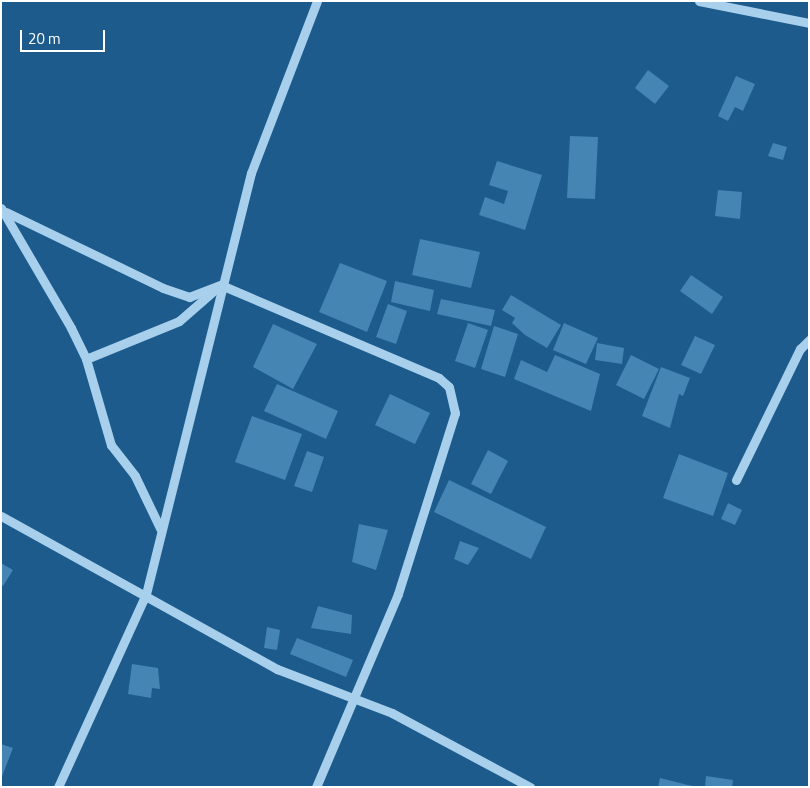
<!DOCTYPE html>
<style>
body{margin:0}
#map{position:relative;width:810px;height:788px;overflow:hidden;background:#1c5b8c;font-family:"Titillium Web",sans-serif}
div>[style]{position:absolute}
.building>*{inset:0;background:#4485b4}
.minor>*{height:9px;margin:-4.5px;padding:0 4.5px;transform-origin:4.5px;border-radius:4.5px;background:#a8d0ed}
span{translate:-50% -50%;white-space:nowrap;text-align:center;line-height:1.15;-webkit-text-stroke:4px #1c5b8c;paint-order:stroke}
.frame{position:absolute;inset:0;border:2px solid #fff;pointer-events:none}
.scale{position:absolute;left:20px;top:30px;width:85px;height:22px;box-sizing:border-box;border:2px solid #fff;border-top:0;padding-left:6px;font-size:15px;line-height:18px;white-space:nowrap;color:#fff;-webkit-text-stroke:4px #1c5b8c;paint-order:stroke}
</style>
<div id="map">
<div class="building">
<i style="clip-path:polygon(648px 70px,669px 86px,655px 104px,635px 88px)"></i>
<i style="clip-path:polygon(736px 76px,755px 84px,743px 111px,735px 107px,728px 121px,718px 116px)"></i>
<i style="clip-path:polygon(570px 136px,598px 137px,595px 199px,567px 198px)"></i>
<i style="clip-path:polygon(773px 143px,787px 147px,783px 160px,768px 156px)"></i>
<i style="clip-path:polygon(497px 161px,542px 175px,525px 230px,479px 215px,485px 197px,504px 204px,508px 191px,489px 185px)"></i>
<i style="clip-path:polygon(718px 190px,742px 192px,740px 219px,715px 216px)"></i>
<i style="clip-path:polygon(420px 239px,480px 252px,471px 288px,412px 275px)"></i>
<i style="clip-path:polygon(340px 263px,387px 281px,367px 332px,319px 312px)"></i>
<i style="clip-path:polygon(691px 275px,723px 297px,712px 314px,680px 291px)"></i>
<i style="clip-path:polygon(395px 281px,434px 290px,430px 311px,391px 302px)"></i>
<i style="clip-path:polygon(511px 295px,561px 325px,547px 348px,525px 335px,512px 323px,515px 318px,502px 310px)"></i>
<i style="clip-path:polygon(441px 299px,495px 310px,491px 326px,437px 314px)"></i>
<i style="clip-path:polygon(388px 304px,407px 311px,396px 344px,376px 337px)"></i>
<i style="clip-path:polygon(468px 323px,488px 330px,475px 368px,455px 361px)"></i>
<i style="clip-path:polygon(564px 323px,598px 338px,586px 364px,553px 350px)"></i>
<i style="clip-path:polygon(273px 324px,317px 344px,293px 389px,253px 367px)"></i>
<i style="clip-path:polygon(494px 326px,518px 334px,505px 377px,481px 369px)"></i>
<i style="clip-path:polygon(695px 336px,715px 345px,701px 374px,681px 365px)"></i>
<i style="clip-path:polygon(597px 343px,624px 348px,622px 364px,595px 360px)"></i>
<i style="clip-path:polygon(555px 355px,600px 374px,591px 411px,514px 379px,521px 360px,547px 372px)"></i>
<i style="clip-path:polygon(631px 355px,659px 369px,644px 399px,616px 385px)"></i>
<i style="clip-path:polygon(661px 367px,690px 378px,683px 396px,679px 394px,670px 428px,642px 416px)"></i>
<i style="clip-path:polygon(277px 384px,338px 411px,326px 439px,264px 411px)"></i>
<i style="clip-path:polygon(390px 394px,430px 413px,415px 444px,375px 425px)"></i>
<i style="clip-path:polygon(252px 416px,302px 434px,285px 480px,235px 462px)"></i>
<i style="clip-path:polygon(488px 450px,508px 461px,491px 494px,471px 484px)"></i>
<i style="clip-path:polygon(307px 451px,324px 457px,312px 492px,294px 486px)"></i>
<i style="clip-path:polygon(679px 454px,728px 473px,713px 516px,663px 498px)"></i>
<i style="clip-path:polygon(449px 480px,546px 527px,531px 559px,434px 512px)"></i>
<i style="clip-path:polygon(728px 503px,742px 510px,735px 525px,721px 519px)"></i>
<i style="clip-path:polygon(359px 524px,388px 530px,376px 570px,352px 562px)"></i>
<i style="clip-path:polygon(460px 541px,479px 548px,468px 565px,454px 559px)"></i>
<i style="clip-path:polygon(1px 563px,13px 570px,3px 586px,1px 584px)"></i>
<i style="clip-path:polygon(318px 606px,352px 615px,351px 634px,311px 628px)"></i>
<i style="clip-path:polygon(267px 627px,280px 630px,277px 650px,264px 648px)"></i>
<i style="clip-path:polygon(297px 638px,353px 660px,346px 677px,290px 654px)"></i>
<i style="clip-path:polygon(132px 664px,158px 668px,160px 689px,152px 688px,151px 698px,128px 694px)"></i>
<i style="clip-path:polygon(1px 744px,13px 748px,1px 779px)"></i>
<i style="clip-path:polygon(706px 776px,733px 780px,732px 787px,705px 787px)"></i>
<i style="clip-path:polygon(660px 778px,692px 786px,692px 787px,658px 787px)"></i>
</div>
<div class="minor">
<i style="left:699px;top:1px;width:112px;rotate:11.3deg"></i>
<i style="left:1px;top:208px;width:139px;rotate:59.7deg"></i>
<i style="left:71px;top:328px;width:34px;rotate:64deg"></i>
<i style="left:86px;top:359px;width:90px;rotate:73.8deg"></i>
<i style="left:111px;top:445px;width:39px;rotate:52deg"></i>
<i style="left:135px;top:476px;width:58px;rotate:64.3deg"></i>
<i style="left:6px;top:212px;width:174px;rotate:25.8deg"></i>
<i style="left:163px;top:288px;width:28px;rotate:19deg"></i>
<i style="left:189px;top:297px;width:34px;rotate:-21deg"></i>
<i style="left:221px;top:285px;width:237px;rotate:23.1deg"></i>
<i style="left:439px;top:378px;width:13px;rotate:42deg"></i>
<i style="left:449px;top:387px;width:27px;rotate:77deg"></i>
<i style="left:455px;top:413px;width:190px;rotate:107.5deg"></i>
<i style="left:398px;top:594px;width:210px;rotate:113deg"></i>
<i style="left:86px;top:359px;width:100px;rotate:-22.2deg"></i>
<i style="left:179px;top:321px;width:50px;rotate:-41deg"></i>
<i style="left:736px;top:480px;width:146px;rotate:-64deg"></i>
<i style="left:800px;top:349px;width:13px;rotate:-45deg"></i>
<i style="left:1px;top:516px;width:316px;rotate:29deg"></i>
<i style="left:277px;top:669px;width:123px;rotate:20.9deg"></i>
<i style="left:392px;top:713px;width:157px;rotate:28.2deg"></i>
<i style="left:58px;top:787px;width:212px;rotate:-65.5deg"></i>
<i style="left:146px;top:594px;width:434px;rotate:-76deg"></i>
<i style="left:251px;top:173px;width:184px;rotate:-69deg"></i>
</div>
<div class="frame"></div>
<div class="scale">20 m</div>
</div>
